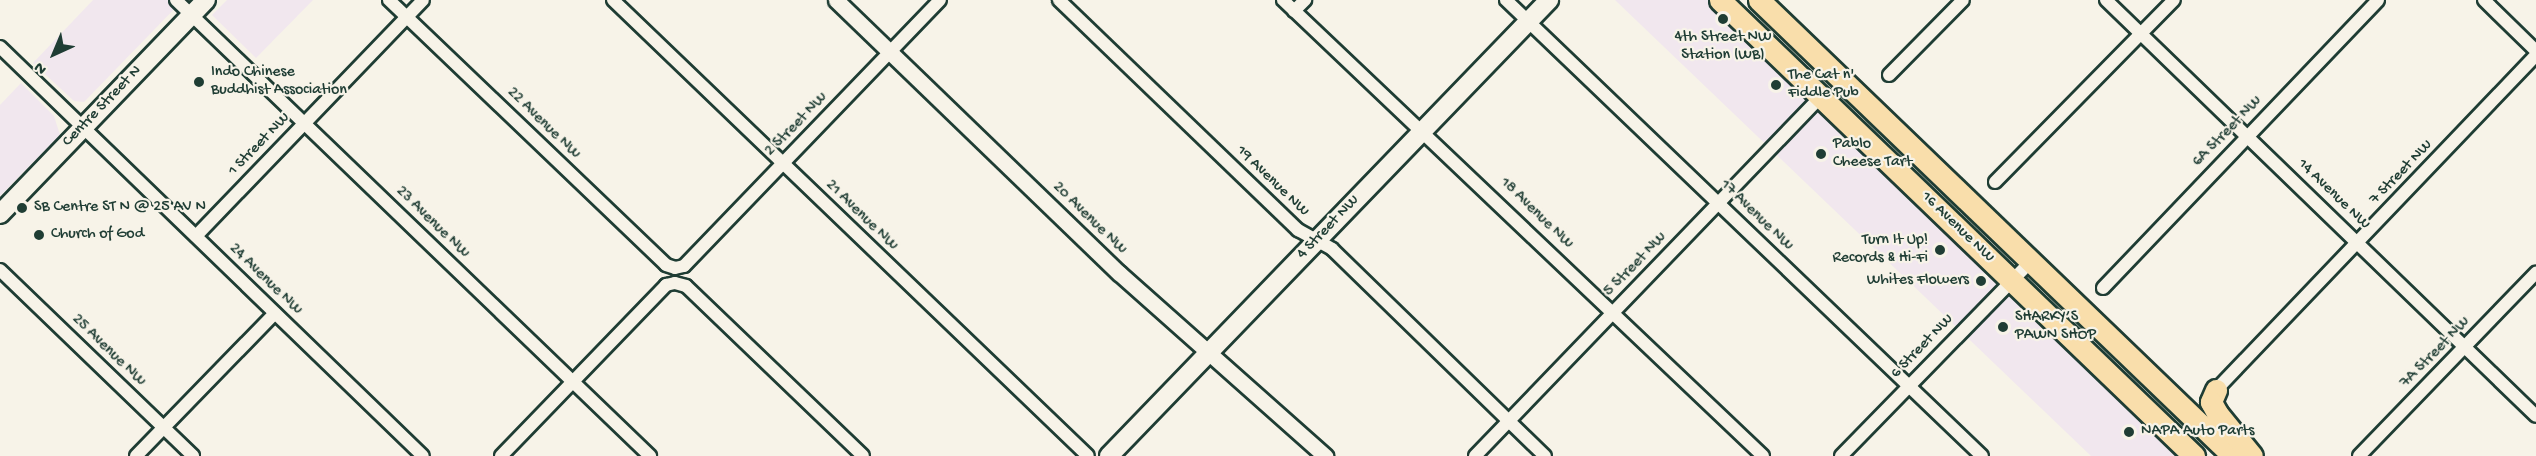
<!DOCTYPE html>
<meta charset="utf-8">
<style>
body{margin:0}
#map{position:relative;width:2536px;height:456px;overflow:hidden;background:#f7f3e8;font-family:"Gochi Hand",sans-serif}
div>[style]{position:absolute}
.built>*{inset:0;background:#f1e7ee}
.roads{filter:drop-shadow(2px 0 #1f3d34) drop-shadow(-2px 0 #1f3d34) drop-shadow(0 2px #1f3d34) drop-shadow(0 -2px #1f3d34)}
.minor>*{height:12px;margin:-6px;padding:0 6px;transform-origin:6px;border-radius:6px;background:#f7f3e8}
.tertiary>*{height:15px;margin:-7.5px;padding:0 7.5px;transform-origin:7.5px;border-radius:7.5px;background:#f7f3e8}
.secondary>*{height:18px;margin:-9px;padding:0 9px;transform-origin:9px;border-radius:9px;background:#f7f3e8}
.trunk>*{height:21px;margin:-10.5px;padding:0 10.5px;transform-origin:10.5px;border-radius:10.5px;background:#f9deab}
.dots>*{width:16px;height:16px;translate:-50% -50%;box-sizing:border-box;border:3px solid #f7f3e8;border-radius:50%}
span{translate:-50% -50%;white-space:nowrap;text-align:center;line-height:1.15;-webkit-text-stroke:4.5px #f7f3e8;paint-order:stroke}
.poi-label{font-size:16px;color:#1f3d34}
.left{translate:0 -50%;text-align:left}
.right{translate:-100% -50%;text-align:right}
.street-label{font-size:16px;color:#1f3d34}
.north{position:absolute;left:24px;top:24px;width:60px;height:60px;-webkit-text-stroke:4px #f7f3e8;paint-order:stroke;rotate:224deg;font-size:16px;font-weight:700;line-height:24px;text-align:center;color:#1f3d34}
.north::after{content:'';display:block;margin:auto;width:21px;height:27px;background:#1f3d34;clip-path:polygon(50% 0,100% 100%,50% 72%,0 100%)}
</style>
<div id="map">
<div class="built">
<i style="clip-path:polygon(93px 0,183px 0,84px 102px,74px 101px,33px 63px)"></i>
<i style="clip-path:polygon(227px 0,313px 0,256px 58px,212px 15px)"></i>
<i style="clip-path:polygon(1615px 0,1720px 0,2194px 456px,2091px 456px)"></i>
<i style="clip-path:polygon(21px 83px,54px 116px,60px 135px,0 196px,0 105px)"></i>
</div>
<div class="roads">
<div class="minor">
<i style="left:176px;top:0;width:658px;rotate:43.89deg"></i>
<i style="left:389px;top:0;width:383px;rotate:43.7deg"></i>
<i style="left:666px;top:265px;width:9px;rotate:18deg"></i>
<i style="left:675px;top:268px;width:9px;rotate:-13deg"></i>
<i style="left:684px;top:266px;width:369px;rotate:-46.1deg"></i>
<i style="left:613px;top:0;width:658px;rotate:43.83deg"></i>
<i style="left:1059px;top:0;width:332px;rotate:43.9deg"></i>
<i style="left:1298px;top:230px;width:39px;rotate:29deg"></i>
<i style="left:1332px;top:249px;width:297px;rotate:44.2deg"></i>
<i style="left:1283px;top:0;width:662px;rotate:43.53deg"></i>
<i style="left:1506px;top:0;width:659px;rotate:43.77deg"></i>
<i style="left:2106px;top:0;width:598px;rotate:44.05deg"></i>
<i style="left:2484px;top:0;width:73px;rotate:44.4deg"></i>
<i style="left:1294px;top:11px;width:16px;rotate:-45deg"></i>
<i style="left:0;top:47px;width:588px;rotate:44.04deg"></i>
<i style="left:1889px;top:75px;width:105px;rotate:-45.4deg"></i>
<i style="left:1995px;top:182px;width:255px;rotate:-45.5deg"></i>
<i style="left:196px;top:236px;width:327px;rotate:-46.1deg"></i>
<i style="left:0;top:270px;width:268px;rotate:43.9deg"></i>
<i style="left:2103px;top:288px;width:398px;rotate:-46.3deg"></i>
<i style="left:2216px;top:390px;width:463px;rotate:-46.3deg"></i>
<i style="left:136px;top:456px;width:199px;rotate:-45.8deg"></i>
<i style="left:501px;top:456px;width:238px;rotate:-46deg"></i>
<i style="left:666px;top:285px;width:9px;rotate:-13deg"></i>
<i style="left:675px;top:283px;width:11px;rotate:15deg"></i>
<i style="left:686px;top:286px;width:245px;rotate:43.8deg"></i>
<i style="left:1475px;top:456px;width:498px;rotate:-46.1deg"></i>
<i style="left:1841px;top:456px;width:271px;rotate:-45.7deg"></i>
<i style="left:2359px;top:456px;width:255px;rotate:-46deg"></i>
</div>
<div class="tertiary">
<i style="left:836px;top:0;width:393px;rotate:44deg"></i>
<i style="left:1119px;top:273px;width:276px;rotate:41.6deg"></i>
</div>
<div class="secondary">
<i style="left:0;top:214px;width:297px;rotate:-46.1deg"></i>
<i style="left:1109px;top:456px;width:634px;rotate:-46.02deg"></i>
</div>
<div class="trunk">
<i style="left:1720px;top:0;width:658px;rotate:43.89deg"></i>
<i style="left:1759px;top:0;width:658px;rotate:43.89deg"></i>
<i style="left:2216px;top:390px;width:13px;rotate:113deg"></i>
<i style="left:2211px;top:402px;width:13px;rotate:61deg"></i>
<i style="left:2217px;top:413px;width:55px;rotate:50.9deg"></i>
</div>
</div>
<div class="dots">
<i style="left:1723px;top:19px;background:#1f3d34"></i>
<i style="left:199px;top:82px;background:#1f3d34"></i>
<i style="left:1776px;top:85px;background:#1f3d34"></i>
<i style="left:1821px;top:154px;background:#1f3d34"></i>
<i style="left:22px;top:208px;background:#1f3d34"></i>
<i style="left:39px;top:235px;background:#1f3d34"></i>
<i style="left:1940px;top:250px;background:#1f3d34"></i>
<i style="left:1981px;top:281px;background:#1f3d34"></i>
<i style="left:2003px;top:327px;background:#1f3d34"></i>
<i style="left:2129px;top:432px;background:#1f3d34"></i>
</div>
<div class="poi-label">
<span style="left:1723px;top:47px">4th Street NW<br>Station (WB)</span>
<span class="left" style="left:211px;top:82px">Indo Chinese<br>Buddhist Association</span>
<span class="left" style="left:1788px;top:85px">The Cat n'<br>Fiddle Pub</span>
<span class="left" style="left:1833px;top:154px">Pablo<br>Cheese Tart</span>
<span class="left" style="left:34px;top:208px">SB Centre ST N @ 25 AV N</span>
<span class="left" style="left:51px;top:235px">Church of God</span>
<span class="right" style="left:1928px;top:250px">Turn It Up!<br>Records &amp; Hi-Fi</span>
<span class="right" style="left:1969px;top:281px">Whites Flowers</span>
<span class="left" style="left:2015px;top:327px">SHARKY’S<br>PAWN SHOP</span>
<span class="left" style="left:2141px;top:432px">NAPA Auto Parts</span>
</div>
<div class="street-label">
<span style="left:103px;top:107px;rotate:-46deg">Centre Street N</span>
<span style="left:543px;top:124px;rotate:44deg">22 Avenue NW</span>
<span style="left:797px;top:125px;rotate:-46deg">2 Street NW</span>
<span style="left:2228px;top:132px;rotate:-46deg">6A Street NW</span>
<span style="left:260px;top:145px;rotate:-46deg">1 Street NW</span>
<span style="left:2402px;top:173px;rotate:-46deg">7 Street NW</span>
<span style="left:1272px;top:182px;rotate:44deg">19 Avenue NW</span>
<span style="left:2333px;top:195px;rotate:44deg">14 Avenue NW</span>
<span style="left:1536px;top:214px;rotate:44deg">18 Avenue NW</span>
<span style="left:861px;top:216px;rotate:44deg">21 Avenue NW</span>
<span style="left:1756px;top:216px;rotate:44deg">17 Avenue NW</span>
<span style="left:1089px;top:219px;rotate:44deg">20 Avenue NW</span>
<span style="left:432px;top:223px;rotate:44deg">23 Avenue NW</span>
<span style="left:1329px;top:228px;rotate:-46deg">4 Street NW</span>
<span style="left:1957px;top:228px;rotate:44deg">16 Avenue NW</span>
<span style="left:1636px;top:265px;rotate:-46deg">5 Street NW</span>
<span style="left:265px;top:280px;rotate:44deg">24 Avenue NW</span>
<span style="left:1923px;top:347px;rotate:-46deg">6 Street NW</span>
<span style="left:108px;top:351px;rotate:44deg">25 Avenue NW</span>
<span style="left:2436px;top:353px;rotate:-46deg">7A Street NW</span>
</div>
<div class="north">N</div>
</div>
